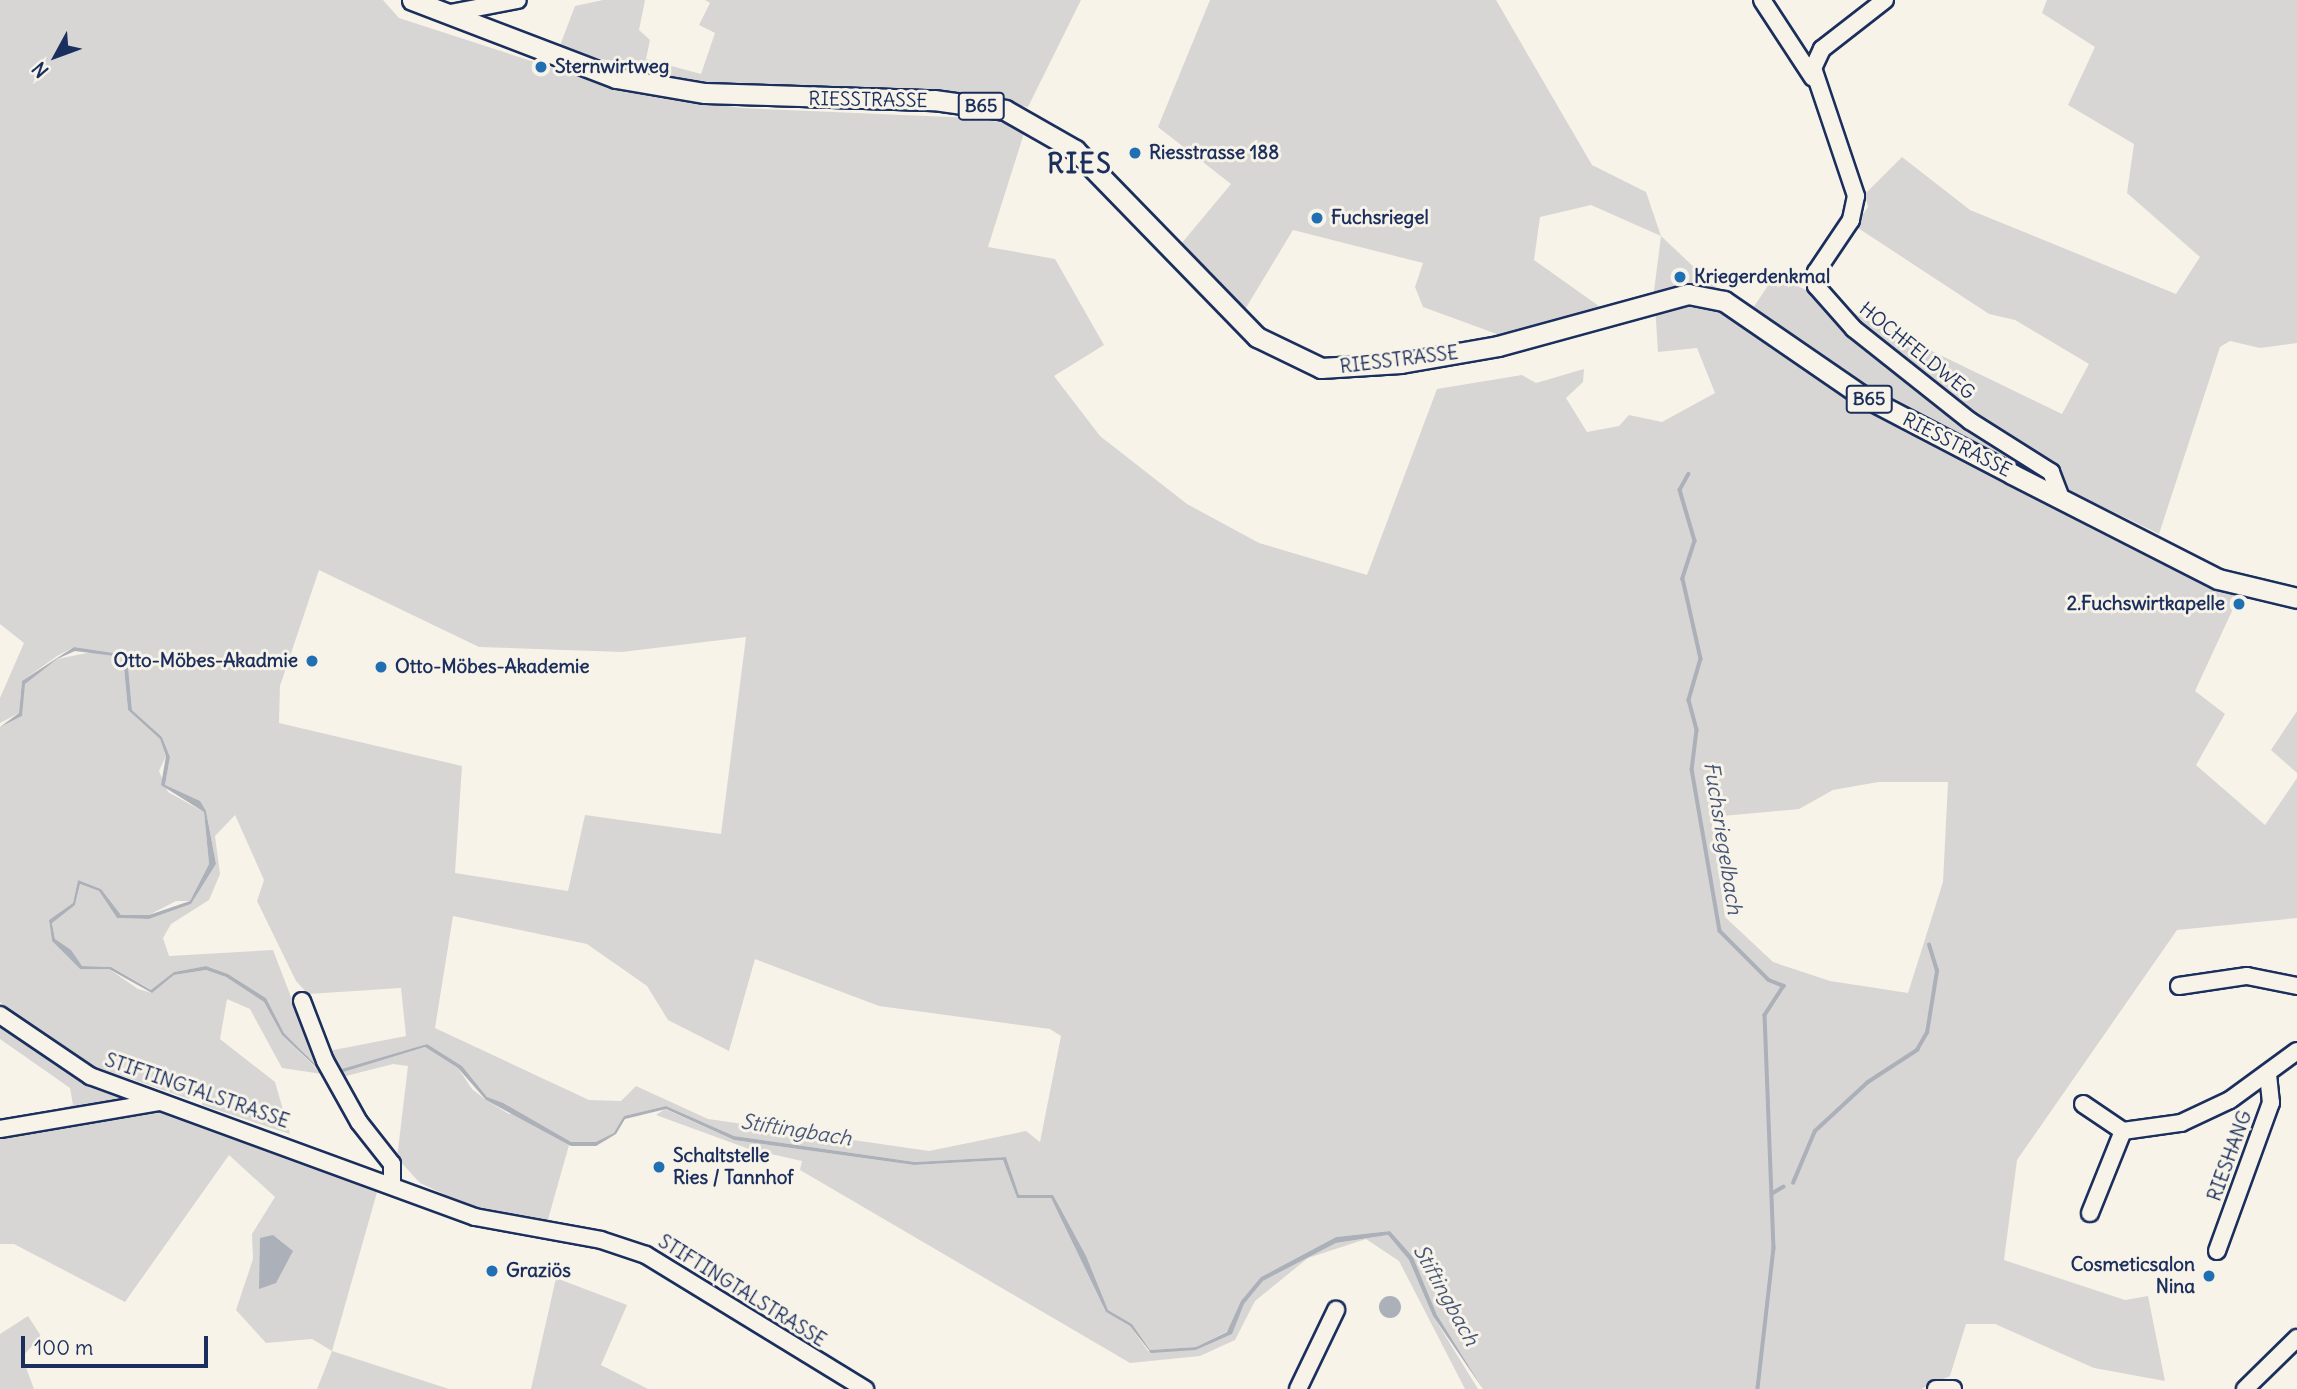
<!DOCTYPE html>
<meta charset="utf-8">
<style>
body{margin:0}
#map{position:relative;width:2297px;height:1389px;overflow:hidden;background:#f7f3e8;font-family:Delius,sans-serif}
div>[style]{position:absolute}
.green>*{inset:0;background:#d7d6d4}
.water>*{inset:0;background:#acb0b9}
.round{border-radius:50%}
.stream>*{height:3.5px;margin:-1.75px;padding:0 1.75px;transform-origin:1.75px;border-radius:1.75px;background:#acb0b9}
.roads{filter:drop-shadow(2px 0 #1b2f5e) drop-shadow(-2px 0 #1b2f5e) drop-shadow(0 2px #1b2f5e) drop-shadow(0 -2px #1b2f5e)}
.minor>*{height:16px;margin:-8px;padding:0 8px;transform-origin:8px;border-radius:8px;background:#f7f3e8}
.major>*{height:19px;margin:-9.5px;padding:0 9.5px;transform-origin:9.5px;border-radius:9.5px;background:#f7f3e8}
.dots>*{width:19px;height:19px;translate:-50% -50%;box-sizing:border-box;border:4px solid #f7f3e8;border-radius:50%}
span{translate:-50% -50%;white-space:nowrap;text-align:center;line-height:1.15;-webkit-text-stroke:6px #f7f3e8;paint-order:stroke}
.shield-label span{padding:2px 5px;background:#f7f3e8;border:2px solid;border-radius:5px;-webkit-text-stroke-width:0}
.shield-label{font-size:18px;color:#1b2f5e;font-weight:700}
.poi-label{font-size:19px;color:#1b2f5e;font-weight:700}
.left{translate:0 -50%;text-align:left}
.right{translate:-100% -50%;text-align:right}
.street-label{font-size:19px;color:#1b2f5e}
.water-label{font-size:21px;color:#465679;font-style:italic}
.district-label{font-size:26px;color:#1b2f5e;font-weight:700;letter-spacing:2px}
.north{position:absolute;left:21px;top:21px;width:70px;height:70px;-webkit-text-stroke:5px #f7f3e8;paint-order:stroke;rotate:229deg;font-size:19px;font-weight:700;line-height:28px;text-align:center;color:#1b2f5e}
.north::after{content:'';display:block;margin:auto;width:24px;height:32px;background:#1b2f5e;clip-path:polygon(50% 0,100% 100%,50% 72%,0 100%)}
.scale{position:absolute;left:21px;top:1336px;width:187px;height:32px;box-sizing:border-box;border:4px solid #1b2f5e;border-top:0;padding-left:9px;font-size:21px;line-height:24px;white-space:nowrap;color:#1b2f5e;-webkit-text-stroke:5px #f7f3e8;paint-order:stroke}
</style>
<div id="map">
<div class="green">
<i style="clip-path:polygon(evenodd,0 0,383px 0,399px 18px,605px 85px,741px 108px,974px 118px,1026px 127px,988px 247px,1055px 259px,1104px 345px,1054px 376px,1100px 436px,1187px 504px,1259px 543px,1367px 575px,1437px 389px,1522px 375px,1536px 383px,1584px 369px,1583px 382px,1566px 398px,1587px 432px,1619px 426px,1629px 415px,1662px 422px,1715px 393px,1697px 348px,1658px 352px,1654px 291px,1661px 236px,1591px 205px,1540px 217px,1534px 260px,1603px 309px,1505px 337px,1423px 307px,1415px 287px,1423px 263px,1293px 230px,1244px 311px,1181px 244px,1231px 184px,1158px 127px,1210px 0,1496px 0,1592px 165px,1646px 192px,1661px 236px,1713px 285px,1753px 308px,1775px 275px,2062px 414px,2089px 364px,2015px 320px,1989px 314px,1855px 226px,1868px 207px,1865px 194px,1902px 157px,1970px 210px,2176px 294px,2200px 257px,2127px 193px,2134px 144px,2068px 105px,2095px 47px,2042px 13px,2047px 0,2297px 0,2297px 343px,2260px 348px,2230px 341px,2220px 347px,2159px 534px,2095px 503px,2088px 527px,2238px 598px,2195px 691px,2225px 714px,2196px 765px,2265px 825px,2297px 778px,2297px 918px,2177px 930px,2017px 1160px,2004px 1260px,2125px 1300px,2148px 1296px,2165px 1381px,2094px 1368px,1995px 1324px,1966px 1324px,1950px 1376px,1921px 1389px,1483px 1389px,1437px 1315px,1413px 1257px,1390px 1231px,1336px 1237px,1261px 1277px,1228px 1331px,1196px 1347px,1150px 1350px,1132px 1324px,1108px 1310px,1053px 1195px,1019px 1195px,1006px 1157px,915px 1162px,734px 1136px,666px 1106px,624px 1116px,615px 1134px,596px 1144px,569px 1145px,547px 1223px,493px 1215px,454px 1199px,420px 1183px,397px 1158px,408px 1066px,393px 1064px,342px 1077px,282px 1068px,250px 1009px,227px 999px,220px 1039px,275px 1082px,290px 1134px,202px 1105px,204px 1093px,194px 1089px,189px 1099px,85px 1063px,45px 1038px,0 1002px,0 727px,22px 716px,24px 684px,57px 659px,97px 651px,123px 657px,128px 710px,160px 739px,166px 756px,159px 771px,168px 792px,204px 812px,209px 864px,190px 901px,176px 901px,149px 915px,121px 915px,101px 889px,78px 880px,73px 903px,49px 920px,52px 941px,80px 969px,109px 969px,138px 989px,152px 993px,174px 975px,206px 970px,226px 977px,264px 1002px,282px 1035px,318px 1070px,337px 1074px,425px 1047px,458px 1068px,472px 1089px,486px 1100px,509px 1114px,518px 1114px,487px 1097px,462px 1066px,427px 1044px,338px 1070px,318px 1067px,284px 1033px,266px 998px,228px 974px,206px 966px,174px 972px,152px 990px,111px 967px,82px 966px,55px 939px,52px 922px,75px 905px,80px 884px,99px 891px,117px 918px,149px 919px,191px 904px,216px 864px,206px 811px,165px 785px,170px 757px,162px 737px,132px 710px,127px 655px,74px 647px,57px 656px,22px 681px,19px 713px,0 723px,0 698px,24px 643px,0 624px,0 0,319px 570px,479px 647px,622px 652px,746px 637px,721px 834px,585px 815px,568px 891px,455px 873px,462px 766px,279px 723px,280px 686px,319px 570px,0 0,1878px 782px,1948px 782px,1943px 882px,1908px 993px,1830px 981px,1773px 962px,1725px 917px,1711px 817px,1799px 809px,1833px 790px,1878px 782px,0 0,235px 815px,264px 880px,257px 901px,296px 981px,308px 994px,401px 988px,406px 1036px,313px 1054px,273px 950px,169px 956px,163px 938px,171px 924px,209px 900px,220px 874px,215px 836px,235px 815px,0 0,453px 916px,587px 944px,647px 986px,668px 1020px,729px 1051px,755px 959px,879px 1006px,1050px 1029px,1061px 1036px,1040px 1142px,1026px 1131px,929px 1151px,708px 1119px,636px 1086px,621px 1101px,589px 1100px,435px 1028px,453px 916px)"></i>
<i style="clip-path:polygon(603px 0,645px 0,639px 30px,650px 40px,646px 59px,701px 74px,715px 33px,699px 25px,710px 3px,705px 0,1081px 0,1028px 107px,952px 95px,704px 85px,559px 48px,575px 6px)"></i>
<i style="clip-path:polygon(2297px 711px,2297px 773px,2271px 750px)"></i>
<i style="clip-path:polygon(0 1015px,59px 1059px,381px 1178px,332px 1351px,449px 1389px,317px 1389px,332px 1351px,312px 1339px,266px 1343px,236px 1310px,253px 1259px,252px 1234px,275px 1197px,229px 1155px,125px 1302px,14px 1244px,0 1244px,0 1123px,73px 1105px,70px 1088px,0 1039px)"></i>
<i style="clip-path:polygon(665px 1109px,734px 1140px,914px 1165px,1003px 1160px,1017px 1198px,1051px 1198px,1106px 1312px,1130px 1326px,1148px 1351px,1196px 1350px,1231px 1334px,1244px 1304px,1263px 1281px,1336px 1243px,1388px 1235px,1409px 1260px,1433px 1316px,1478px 1389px,1465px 1389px,1399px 1261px,1366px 1239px,1308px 1258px,1255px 1301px,1235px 1340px,1200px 1356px,1130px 1363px,800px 1170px,802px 1161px,749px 1149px,656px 1115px)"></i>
<i style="clip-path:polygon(556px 1278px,627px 1305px,601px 1365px,648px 1389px,531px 1389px)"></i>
<i style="clip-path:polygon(28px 1316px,41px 1336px,22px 1357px,34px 1389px,0 1389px,0 1334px)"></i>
</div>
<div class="water">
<i style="clip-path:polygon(74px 647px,127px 655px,132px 710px,162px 737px,170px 757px,165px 785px,200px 801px,206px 811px,216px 864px,191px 904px,149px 919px,117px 918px,99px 891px,80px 884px,75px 905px,52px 923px,55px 939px,71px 950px,82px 966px,111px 967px,151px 990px,174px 972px,206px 966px,228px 974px,266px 998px,284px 1033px,318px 1067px,338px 1070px,427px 1044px,462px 1066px,487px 1097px,503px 1103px,571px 1142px,596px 1142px,614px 1133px,624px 1116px,666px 1106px,734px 1136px,915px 1162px,1006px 1157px,1019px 1195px,1053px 1195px,1086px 1256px,1108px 1310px,1132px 1324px,1150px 1350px,1196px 1347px,1227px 1332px,1241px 1301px,1261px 1277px,1336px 1237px,1390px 1231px,1413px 1257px,1437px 1315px,1483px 1389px,1433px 1316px,1409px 1260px,1388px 1235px,1336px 1243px,1263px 1281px,1244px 1304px,1232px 1334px,1196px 1350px,1151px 1353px,1130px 1326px,1106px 1312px,1051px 1198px,1017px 1198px,1003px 1160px,914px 1165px,734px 1140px,666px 1109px,625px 1119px,616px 1134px,596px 1146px,571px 1146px,486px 1100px,458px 1068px,425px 1047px,337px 1074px,318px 1069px,282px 1035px,264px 1002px,226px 977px,206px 970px,174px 975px,152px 993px,109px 969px,80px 969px,52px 941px,49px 920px,73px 903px,78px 880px,101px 889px,121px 915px,149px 915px,190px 901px,209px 864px,204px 812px,161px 785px,166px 756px,160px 739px,128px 710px,123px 657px,75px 651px,57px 659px,25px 684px,22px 716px,0 727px,19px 713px,22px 681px)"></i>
<i style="clip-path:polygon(273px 1235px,293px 1251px,276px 1283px,259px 1289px,260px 1238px)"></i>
<i class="round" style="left:1379px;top:1296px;width:22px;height:22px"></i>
</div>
<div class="stream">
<i style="left:1689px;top:474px;width:18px;rotate:119deg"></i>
<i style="left:1680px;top:490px;width:53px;rotate:73.6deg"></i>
<i style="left:1695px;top:541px;width:40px;rotate:108deg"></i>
<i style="left:1683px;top:579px;width:82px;rotate:77.3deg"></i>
<i style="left:1701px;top:659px;width:43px;rotate:106.3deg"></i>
<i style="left:1689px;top:700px;width:31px;rotate:75deg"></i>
<i style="left:1697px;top:730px;width:39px;rotate:97deg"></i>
<i style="left:1692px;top:769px;width:164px;rotate:80.2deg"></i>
<i style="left:1720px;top:931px;width:69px;rotate:45deg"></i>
<i style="left:1769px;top:980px;width:16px;rotate:22deg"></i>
<i style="left:1784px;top:986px;width:35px;rotate:123deg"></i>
<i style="left:1765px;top:1015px;width:233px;rotate:87.8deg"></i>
<i style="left:1774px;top:1248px;width:142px;rotate:96.5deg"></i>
<i style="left:1793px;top:1183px;width:56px;rotate:-67.1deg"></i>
<i style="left:1815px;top:1131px;width:72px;rotate:-42.8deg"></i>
<i style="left:1868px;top:1082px;width:59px;rotate:-33.1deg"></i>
<i style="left:1917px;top:1050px;width:20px;rotate:-60deg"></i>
<i style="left:1927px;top:1033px;width:63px;rotate:-80.8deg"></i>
<i style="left:1937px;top:971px;width:27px;rotate:-107deg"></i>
<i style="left:1773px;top:1193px;width:12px;rotate:-31deg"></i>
</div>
<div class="roads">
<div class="minor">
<i style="left:1762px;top:0;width:93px;rotate:56.8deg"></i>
<i style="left:1885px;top:0;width:80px;rotate:142.1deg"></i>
<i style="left:1822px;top:49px;width:21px;rotate:115deg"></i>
<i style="left:1813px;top:68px;width:135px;rotate:71.4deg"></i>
<i style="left:1856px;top:196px;width:25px;rotate:102deg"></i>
<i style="left:1851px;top:220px;width:63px;rotate:123.9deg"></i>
<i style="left:1816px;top:272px;width:14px;rotate:90deg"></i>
<i style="left:1816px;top:286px;width:57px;rotate:48.5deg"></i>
<i style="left:1854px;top:329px;width:148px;rotate:38.4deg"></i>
<i style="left:1970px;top:421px;width:96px;rotate:32.2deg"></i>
<i style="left:2051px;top:472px;width:26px;rotate:69deg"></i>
<i style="left:445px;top:14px;width:74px;rotate:-10.9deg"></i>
<i style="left:2179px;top:986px;width:69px;rotate:-8.4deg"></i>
<i style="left:2247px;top:976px;width:51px;rotate:11.3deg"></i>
<i style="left:302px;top:1001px;width:64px;rotate:69deg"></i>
<i style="left:325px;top:1061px;width:70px;rotate:60.9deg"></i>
<i style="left:359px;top:1122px;width:53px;rotate:51.8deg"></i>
<i style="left:392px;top:1164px;width:18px;rotate:90deg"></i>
<i style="left:0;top:1015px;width:109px;rotate:34.1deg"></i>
<i style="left:90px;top:1076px;width:410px;rotate:20.1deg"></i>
<i style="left:475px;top:1217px;width:128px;rotate:10.3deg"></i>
<i style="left:601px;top:1240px;width:47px;rotate:18.4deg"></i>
<i style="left:646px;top:1255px;width:257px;rotate:31.5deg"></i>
<i style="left:2083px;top:1104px;width:48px;rotate:34deg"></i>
<i style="left:2123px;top:1131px;width:59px;rotate:-7.9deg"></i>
<i style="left:2181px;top:1123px;width:54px;rotate:-25.1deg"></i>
<i style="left:2230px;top:1100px;width:83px;rotate:-36.2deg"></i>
<i style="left:0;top:1129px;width:161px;rotate:-9.6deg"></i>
<i style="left:2090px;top:1213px;width:88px;rotate:-68.1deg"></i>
<i style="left:2217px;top:1251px;width:158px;rotate:-70deg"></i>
<i style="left:2271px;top:1103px;width:30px;rotate:-96deg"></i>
<i style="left:1298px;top:1389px;width:88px;rotate:-64.3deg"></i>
<i style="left:1936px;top:1389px;width:17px"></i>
<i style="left:2245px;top:1389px;width:73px;rotate:-44.4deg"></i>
</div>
<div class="major">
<i style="left:412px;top:0;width:218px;rotate:20.9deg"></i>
<i style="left:616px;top:78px;width:90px;rotate:9.6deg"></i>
<i style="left:705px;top:93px;width:229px;rotate:1.8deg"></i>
<i style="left:934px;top:100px;width:72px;rotate:8deg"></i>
<i style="left:1005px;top:110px;width:81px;rotate:29.7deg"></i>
<i style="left:1075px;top:150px;width:261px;rotate:45.8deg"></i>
<i style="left:1257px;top:337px;width:71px;rotate:25.8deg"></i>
<i style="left:1321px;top:368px;width:80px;rotate:-3.6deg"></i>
<i style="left:1401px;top:363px;width:98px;rotate:-9.9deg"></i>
<i style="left:1498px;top:346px;width:197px;rotate:-15.3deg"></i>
<i style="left:1688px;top:294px;width:37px;rotate:11deg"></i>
<i style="left:1724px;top:301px;width:166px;rotate:34.5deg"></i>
<i style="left:1861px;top:395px;width:170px;rotate:27.6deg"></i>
<i style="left:2012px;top:474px;width:231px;rotate:27deg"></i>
<i style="left:2218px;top:579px;width:81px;rotate:13.5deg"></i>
</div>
</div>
<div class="dots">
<i style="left:541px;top:67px;background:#1f6fb2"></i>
<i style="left:1135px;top:153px;background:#1f6fb2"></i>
<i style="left:1317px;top:218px;background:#1f6fb2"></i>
<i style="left:1680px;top:277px;background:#1f6fb2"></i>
<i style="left:2239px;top:604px;background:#1f6fb2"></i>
<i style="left:312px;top:661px;background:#1f6fb2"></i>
<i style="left:381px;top:667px;background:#1f6fb2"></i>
<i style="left:659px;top:1167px;background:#1f6fb2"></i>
<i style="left:492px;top:1271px;background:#1f6fb2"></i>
<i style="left:2209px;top:1276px;background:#1f6fb2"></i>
</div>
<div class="shield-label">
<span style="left:981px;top:106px">B65</span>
<span style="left:1869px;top:399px">B65</span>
</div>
<div class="poi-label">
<span class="left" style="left:555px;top:67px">Sternwirtweg</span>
<span class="left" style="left:1149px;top:153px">Riesstrasse 188</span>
<span class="left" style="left:1331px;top:218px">Fuchsriegel</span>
<span class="left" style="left:1694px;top:277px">Kriegerdenkmal</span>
<span class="right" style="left:2225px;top:604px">2.Fuchswirtkapelle</span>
<span class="right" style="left:298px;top:661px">Otto-Möbes-Akadmie</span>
<span class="left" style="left:395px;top:667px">Otto-Möbes-Akademie</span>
<span class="left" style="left:673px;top:1167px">Schaltstelle<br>Ries / Tannhof</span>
<span class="right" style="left:2195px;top:1276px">Cosmeticsalon<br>Nina</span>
<span class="left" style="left:506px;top:1271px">Graziös</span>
</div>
<div class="street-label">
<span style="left:868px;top:100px;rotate:1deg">RIESSTRASSE</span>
<span style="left:1917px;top:351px;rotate:39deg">HOCHFELDWEG</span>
<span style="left:1399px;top:360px;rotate:-7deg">RIESSTRASSE</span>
<span style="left:1957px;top:445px;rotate:27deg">RIESSTRASSE</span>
<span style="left:197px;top:1091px;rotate:19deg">STIFTINGTALSTRASSE</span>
<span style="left:2230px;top:1156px;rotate:-70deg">RIESHANG</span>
<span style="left:742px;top:1291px;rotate:32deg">STIFTINGTALSTRASSE</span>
</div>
<div class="water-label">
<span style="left:1723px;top:838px;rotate:81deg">Fuchsriegelbach</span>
<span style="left:796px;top:1130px;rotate:9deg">Stiftingbach</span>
<span style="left:1446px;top:1295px;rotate:61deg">Stiftingbach</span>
</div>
<div class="district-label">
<span style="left:1080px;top:164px">RIES</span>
</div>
<div class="north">N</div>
<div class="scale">100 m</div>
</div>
